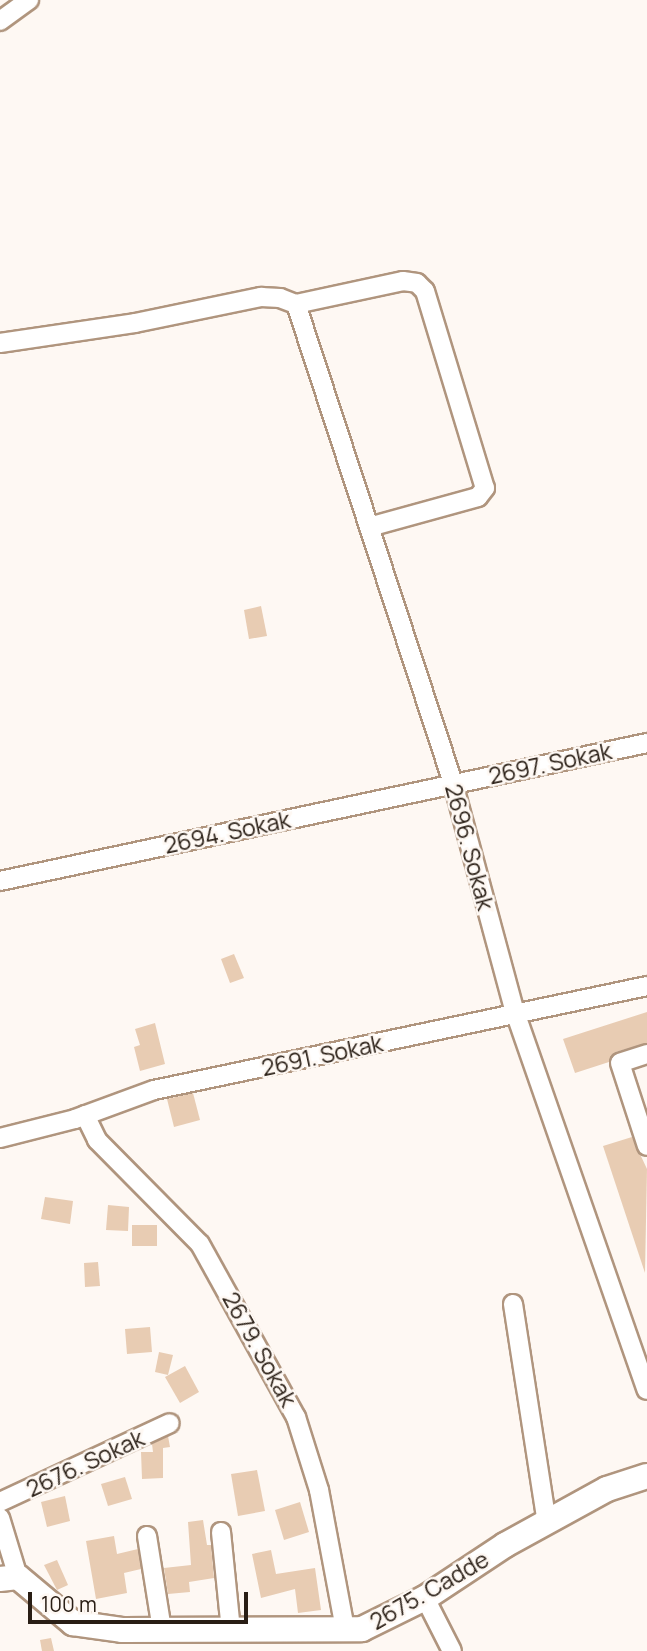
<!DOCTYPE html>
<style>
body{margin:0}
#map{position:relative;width:647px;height:1651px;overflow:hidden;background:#fef8f3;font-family:Manrope,sans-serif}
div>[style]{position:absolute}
.building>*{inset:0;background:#e8ccb3}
.roads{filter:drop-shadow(2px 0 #b0957e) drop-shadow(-2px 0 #b0957e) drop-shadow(0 2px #b0957e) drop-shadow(0 -2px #b0957e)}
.street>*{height:18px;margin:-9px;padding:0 9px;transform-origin:9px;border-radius:9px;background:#fff}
.secondary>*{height:24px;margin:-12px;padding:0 12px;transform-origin:12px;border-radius:12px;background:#fff}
span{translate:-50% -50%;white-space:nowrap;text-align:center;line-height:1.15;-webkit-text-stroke:5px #fef8f3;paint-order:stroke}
.street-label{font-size:23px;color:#291e15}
.scale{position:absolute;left:28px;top:1592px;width:220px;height:32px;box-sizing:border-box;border:4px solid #291e15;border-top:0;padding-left:9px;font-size:21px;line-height:24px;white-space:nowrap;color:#291e15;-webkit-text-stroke:5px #fef8f3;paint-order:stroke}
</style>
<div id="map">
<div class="building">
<i style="clip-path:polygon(261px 606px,267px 636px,249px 639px,244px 610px)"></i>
<i style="clip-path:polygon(234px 954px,244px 978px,230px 983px,221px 959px)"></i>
<i style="clip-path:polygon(647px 1012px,647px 1043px,616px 1052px,609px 1062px,575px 1073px,563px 1039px)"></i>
<i style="clip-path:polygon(155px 1023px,165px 1064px,140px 1071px,134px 1047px,140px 1045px,135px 1029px)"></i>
<i style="clip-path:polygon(193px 1093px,200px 1120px,174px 1127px,167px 1099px)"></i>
<i style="clip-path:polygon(632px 1137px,647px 1169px,645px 1273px,603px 1146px)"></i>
<i style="clip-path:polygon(45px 1197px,73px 1201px,70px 1224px,41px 1219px)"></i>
<i style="clip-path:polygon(108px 1205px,129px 1207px,128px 1231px,106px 1230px)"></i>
<i style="clip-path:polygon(132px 1225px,157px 1225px,157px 1246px,132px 1246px)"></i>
<i style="clip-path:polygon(98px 1262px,100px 1286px,85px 1287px,84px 1263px)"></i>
<i style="clip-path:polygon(150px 1327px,152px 1352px,127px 1354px,125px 1329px)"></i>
<i style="clip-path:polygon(159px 1352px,173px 1355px,168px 1375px,155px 1372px)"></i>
<i style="clip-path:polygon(185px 1366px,199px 1392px,180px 1403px,165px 1377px)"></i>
<i style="clip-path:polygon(168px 1436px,170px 1447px,163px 1448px,163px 1478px,142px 1479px,141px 1452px,153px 1452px,152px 1444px)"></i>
<i style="clip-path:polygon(257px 1470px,265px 1511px,238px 1516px,231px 1474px)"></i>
<i style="clip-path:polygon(125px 1477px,132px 1499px,108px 1506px,101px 1484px)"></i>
<i style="clip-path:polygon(65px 1496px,70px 1521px,47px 1527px,41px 1502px)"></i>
<i style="clip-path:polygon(300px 1502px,309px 1532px,284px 1540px,275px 1510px)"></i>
<i style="clip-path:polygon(203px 1520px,207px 1545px,211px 1545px,214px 1578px,189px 1582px,190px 1592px,168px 1594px,164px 1568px,191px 1565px,188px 1522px)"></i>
<i style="clip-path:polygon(114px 1536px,117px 1554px,138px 1549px,141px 1569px,124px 1573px,127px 1593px,96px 1599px,86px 1541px)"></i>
<i style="clip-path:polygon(271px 1550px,276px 1574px,315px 1568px,321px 1610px,298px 1613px,295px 1589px,261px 1598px,252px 1554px)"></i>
<i style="clip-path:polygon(57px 1560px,68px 1585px,57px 1590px,44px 1565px)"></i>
<i style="clip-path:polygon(51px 1638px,54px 1651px,42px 1651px,40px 1640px)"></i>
</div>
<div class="roads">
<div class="street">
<i style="left:0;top:21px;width:36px;rotate:-36deg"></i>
<i style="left:296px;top:304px;width:504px;rotate:71.85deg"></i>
<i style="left:453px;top:783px;width:237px;rotate:74.9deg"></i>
<i style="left:515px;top:1012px;width:400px;rotate:70.8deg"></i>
<i style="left:0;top:343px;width:136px;rotate:-8.4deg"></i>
<i style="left:135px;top:323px;width:129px;rotate:-11.7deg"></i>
<i style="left:261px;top:297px;width:19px;rotate:3deg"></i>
<i style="left:280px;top:298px;width:17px;rotate:21deg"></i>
<i style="left:296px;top:304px;width:109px;rotate:-12.1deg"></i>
<i style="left:403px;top:281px;width:14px;rotate:8deg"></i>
<i style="left:417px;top:283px;width:11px;rotate:45deg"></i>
<i style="left:425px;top:291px;width:206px;rotate:73.1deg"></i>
<i style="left:485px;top:488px;width:11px;rotate:128deg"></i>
<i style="left:478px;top:497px;width:113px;rotate:164.6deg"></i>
<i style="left:0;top:881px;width:662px;rotate:-12.04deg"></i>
<i style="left:647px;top:1054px;width:28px;rotate:162deg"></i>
<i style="left:620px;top:1063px;width:87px;rotate:72deg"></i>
<i style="left:85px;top:1115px;width:28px;rotate:64deg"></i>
<i style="left:97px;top:1140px;width:146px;rotate:45.3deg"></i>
<i style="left:200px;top:1244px;width:198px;rotate:61deg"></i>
<i style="left:296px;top:1417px;width:77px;rotate:72.5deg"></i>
<i style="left:319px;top:1490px;width:141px;rotate:79.4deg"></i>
<i style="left:0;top:1138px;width:77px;rotate:-14.2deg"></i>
<i style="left:75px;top:1119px;width:84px;rotate:-20.2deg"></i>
<i style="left:154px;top:1090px;width:504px;rotate:-11.91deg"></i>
<i style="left:513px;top:1304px;width:222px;rotate:81.2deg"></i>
<i style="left:0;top:1502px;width:187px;rotate:-24.9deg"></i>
<i style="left:0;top:1518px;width:62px;rotate:73deg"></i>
<i style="left:221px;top:1532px;width:100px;rotate:84.2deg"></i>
<i style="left:147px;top:1536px;width:95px;rotate:80.9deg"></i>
<i style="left:425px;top:1598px;width:59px;rotate:63deg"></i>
</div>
<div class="secondary">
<i style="left:0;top:1579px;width:18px;rotate:-6deg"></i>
<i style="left:18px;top:1577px;width:72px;rotate:39.9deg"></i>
<i style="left:73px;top:1623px;width:49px;rotate:8.1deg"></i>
<i style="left:122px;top:1630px;width:240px;rotate:-0.2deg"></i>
<i style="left:362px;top:1629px;width:70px;rotate:-26.2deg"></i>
<i style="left:425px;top:1598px;width:96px;rotate:-33.5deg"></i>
<i style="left:505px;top:1545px;width:116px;rotate:-28.8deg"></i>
<i style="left:607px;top:1489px;width:42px;rotate:-18deg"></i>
</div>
</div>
<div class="street-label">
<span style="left:550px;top:763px;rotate:-12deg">2697. Sokak</span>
<span style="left:227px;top:832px;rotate:-12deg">2694. Sokak</span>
<span style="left:470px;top:847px;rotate:75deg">2696. Sokak</span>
<span style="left:322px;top:1055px;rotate:-12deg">2691. Sokak</span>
<span style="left:260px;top:1349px;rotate:61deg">2679. Sokak</span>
<span style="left:85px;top:1463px;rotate:-25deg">2676. Sokak</span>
<span style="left:429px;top:1590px;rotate:-30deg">2675. Cadde</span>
</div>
<div class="scale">100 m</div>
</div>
